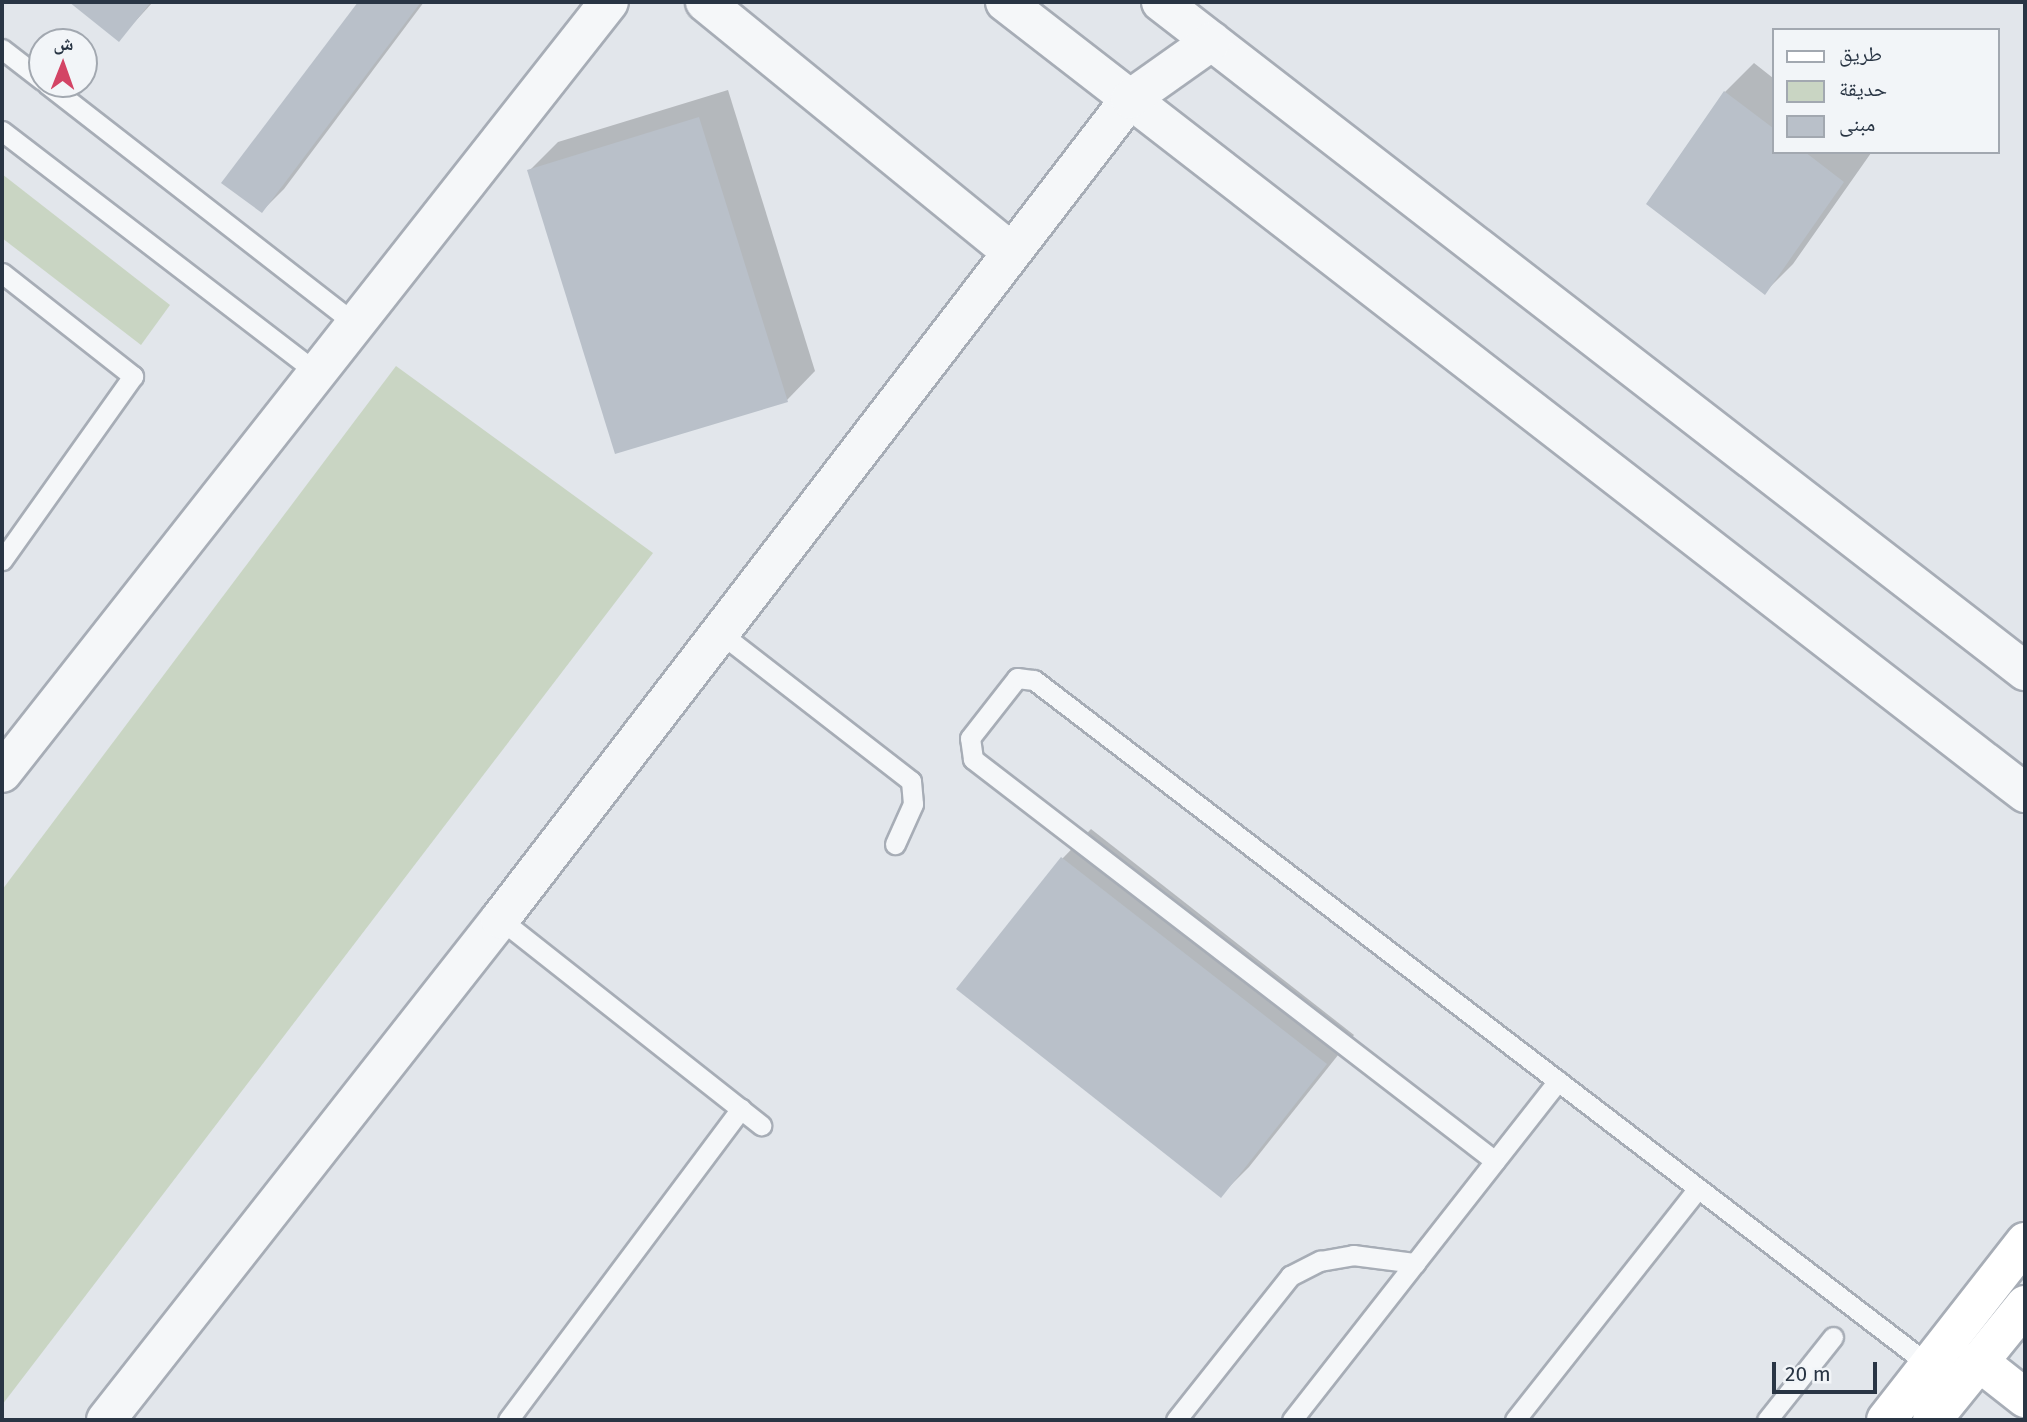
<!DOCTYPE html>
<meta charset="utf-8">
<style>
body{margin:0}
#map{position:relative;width:2027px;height:1422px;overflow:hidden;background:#e2e6eb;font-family:"Fira Sans","Noto Naskh Arabic",sans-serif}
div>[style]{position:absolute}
.green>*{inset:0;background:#c9d5c3}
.shadow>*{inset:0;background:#0003}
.building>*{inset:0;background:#b9c0c9}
.roads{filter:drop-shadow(2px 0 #a7adb6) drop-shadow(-2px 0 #a7adb6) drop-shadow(0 2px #a7adb6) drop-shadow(0 -2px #a7adb6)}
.lane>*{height:19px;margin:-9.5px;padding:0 9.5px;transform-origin:9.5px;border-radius:9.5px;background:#f5f7f9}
.street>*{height:38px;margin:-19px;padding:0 19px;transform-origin:19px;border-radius:19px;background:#f5f7f9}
.secondary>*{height:38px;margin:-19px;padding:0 19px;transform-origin:19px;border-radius:19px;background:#fff}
span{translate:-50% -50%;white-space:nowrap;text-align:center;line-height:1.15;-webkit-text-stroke:5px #f2f5f8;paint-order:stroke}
.frame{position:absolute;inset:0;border:4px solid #293544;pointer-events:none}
.legend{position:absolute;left:1772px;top:28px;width:228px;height:126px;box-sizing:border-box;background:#f2f5f8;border:2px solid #a2a8b0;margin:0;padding:9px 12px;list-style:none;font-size:21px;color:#293544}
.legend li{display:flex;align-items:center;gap:14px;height:35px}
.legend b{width:35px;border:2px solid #a2a8b0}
.north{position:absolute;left:28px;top:28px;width:70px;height:70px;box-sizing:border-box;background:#f2f5f8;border:2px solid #a2a8b0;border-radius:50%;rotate:1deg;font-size:19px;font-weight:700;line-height:28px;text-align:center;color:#293544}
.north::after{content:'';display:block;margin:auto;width:24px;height:32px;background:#d34465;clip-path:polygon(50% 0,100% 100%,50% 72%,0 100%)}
.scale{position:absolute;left:1772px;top:1362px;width:105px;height:32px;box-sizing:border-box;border:4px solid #293544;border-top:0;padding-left:9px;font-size:21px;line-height:24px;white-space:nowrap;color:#293544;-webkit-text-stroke:5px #f2f5f8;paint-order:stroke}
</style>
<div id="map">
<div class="green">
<i style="clip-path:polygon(2px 174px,170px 305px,141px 345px,2px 238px)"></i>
<i style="clip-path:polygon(396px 366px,653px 553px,2px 1405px,2px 890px)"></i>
</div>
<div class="shadow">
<i style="clip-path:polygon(72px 2px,153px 2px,119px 39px)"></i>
<i style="clip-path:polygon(360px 2px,424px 2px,284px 189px,262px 211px,224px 182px)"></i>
<i style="clip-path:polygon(1754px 63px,1773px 78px,1773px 152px,1871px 153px,1793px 264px,1765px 292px,1649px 204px,1725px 92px)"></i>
<i style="clip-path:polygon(728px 90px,815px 371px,787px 400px,529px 171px,558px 142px)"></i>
<i style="clip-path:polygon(1091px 829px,1354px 1035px,1249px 1167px,1221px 1195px,958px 989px,1063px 858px)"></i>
</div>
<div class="building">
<i style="clip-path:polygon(69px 2px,151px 2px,119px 42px)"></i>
<i style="clip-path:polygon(358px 2px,421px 2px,262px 213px,221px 183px)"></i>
<i style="clip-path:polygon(1724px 91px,1773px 128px,1773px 152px,1805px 152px,1844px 182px,1765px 295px,1646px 204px)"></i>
<i style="clip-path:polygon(699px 117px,788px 402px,615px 454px,527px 170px)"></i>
<i style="clip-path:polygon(1061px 857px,1327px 1064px,1221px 1198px,956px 989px)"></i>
</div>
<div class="roads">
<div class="lane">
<i style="left:2px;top:49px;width:51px;rotate:37.8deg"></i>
<i style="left:47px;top:84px;width:390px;rotate:37.9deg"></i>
<i style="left:2px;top:131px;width:397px;rotate:37.5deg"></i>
<i style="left:2px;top:273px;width:167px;rotate:38.2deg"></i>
<i style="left:133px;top:376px;width:226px;rotate:125.4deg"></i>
<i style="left:719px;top:632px;width:243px;rotate:37.8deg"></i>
<i style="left:911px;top:781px;width:23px;rotate:85deg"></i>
<i style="left:913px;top:804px;width:44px;rotate:114.2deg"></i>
<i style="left:500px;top:919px;width:333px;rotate:38.3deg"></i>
<i style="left:1495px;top:1161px;width:659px;rotate:-142.4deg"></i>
<i style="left:973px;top:759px;width:21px;rotate:-98deg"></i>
<i style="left:970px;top:738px;width:76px;rotate:-51.9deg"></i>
<i style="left:1017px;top:678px;width:17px;rotate:7deg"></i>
<i style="left:1034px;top:680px;width:1127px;rotate:37.43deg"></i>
<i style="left:508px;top:1420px;width:389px;rotate:-53.2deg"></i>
<i style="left:1176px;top:1420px;width:184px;rotate:-51.6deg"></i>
<i style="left:1290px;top:1276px;width:34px;rotate:-27deg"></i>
<i style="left:1320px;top:1261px;width:34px;rotate:-10deg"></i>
<i style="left:1353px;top:1255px;width:63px;rotate:7.4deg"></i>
<i style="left:1292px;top:1420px;width:431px;rotate:-51.9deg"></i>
<i style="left:1515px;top:1420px;width:295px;rotate:-51.7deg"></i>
<i style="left:1767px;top:1420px;width:106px;rotate:-51.5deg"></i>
</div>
<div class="street">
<i style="left:705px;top:2px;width:395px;rotate:39.2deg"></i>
<i style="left:1005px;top:2px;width:1291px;rotate:37.79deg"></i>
<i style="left:1161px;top:2px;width:1093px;rotate:37.75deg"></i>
<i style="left:2px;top:773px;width:981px;rotate:-51.79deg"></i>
<i style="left:106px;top:1420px;width:637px;rotate:-51.82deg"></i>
<i style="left:500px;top:919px;width:1034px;rotate:-52.47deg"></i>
<i style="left:1130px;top:99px;width:100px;rotate:-35.3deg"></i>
</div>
<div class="secondary">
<i style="left:1978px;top:1361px;width:60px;rotate:38.2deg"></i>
<i style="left:1886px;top:1420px;width:226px;rotate:-52deg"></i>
<i style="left:1932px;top:1420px;width:148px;rotate:-51deg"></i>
</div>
</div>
<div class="frame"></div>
<ul class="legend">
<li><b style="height:9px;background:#fff"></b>طريق</li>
<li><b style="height:19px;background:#c9d5c3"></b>حديقة</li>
<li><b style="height:19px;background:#b9c0c9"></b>مبنى</li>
</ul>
<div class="north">ش</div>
<div class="scale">20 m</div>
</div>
